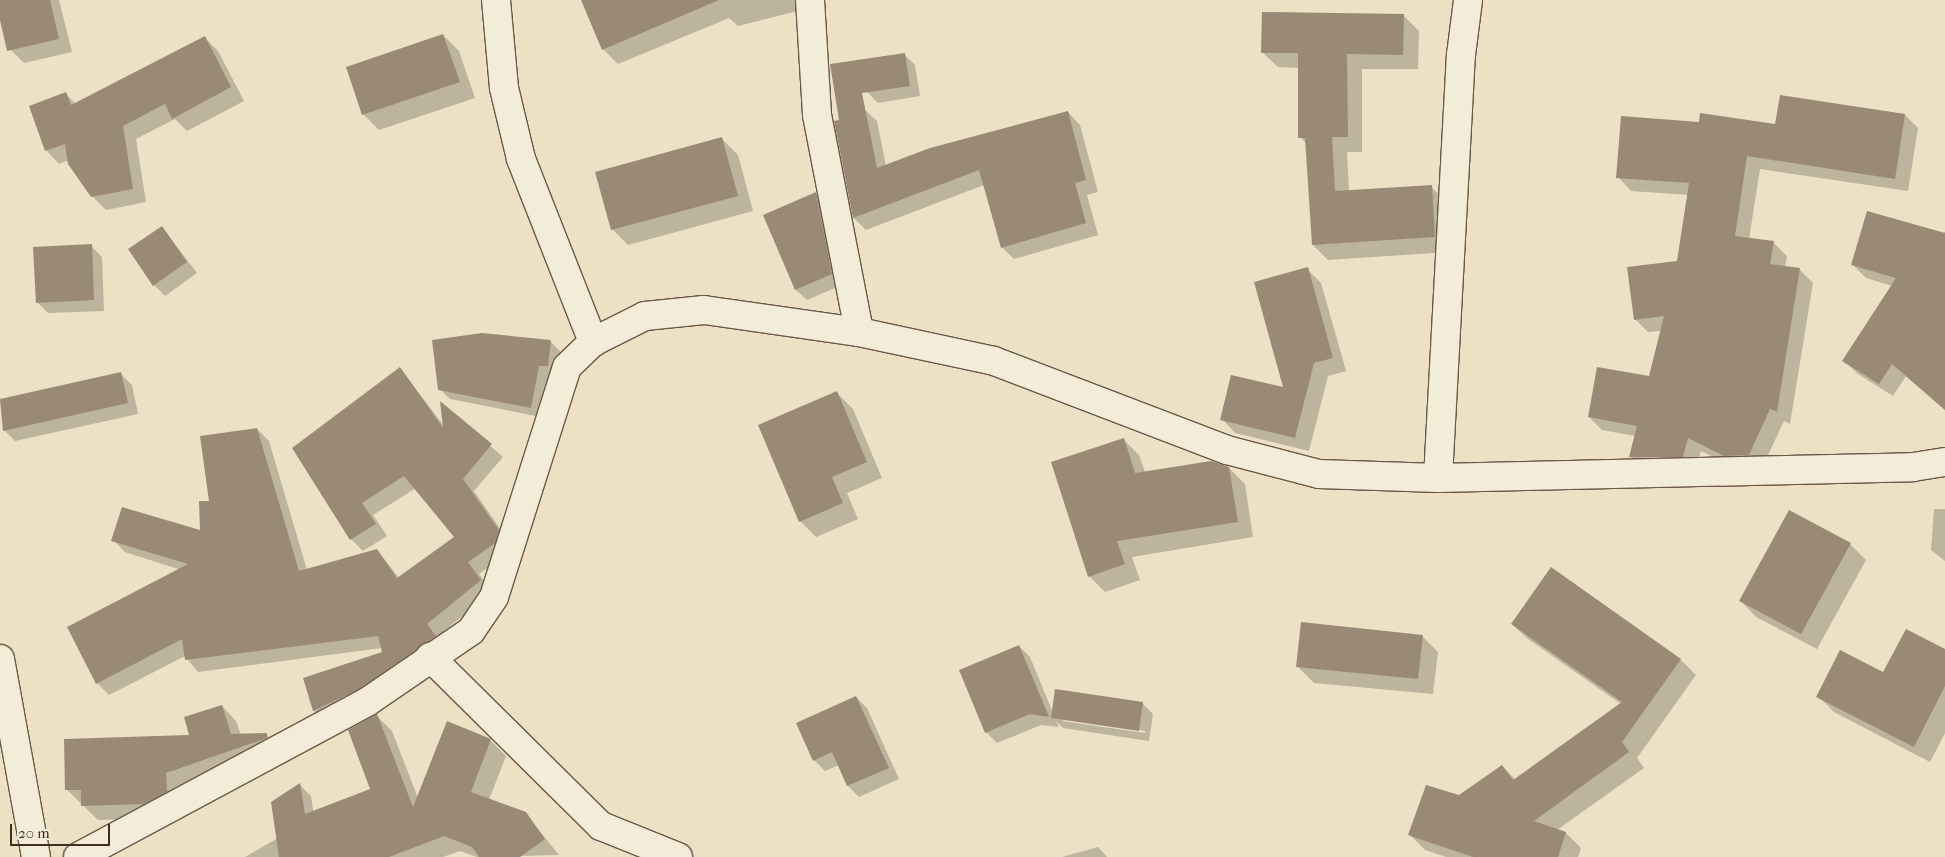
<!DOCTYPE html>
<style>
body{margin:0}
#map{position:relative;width:1945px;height:857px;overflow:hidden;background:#ece1c4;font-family:"IM FELL French Canon",serif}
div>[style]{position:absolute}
.shadow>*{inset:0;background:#0003}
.building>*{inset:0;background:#9a8a75}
.roads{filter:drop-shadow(1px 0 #6c5849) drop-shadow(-1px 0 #6c5849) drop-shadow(0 1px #6c5849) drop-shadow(0 -1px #6c5849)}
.minor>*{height:28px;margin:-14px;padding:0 14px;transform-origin:14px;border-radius:14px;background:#f3ecd9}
span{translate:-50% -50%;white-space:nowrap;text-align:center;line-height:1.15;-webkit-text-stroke:4.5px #f3ecd9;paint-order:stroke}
.scale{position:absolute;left:10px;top:824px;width:100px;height:22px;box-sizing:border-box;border:2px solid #422b20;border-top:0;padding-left:6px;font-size:15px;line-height:18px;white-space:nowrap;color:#422b20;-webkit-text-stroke:4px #f3ecd9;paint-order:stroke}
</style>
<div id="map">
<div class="shadow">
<i style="clip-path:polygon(0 0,59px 0,72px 52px,24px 63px,11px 50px,0 20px)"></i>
<i style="clip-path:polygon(582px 0,807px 0,809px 8px,738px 26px,729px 18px,618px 64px,603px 49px)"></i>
<i style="clip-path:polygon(1404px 16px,1419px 31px,1418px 69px,1362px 69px,1362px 152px,1347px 152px,1349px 192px,1431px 187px,1447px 202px,1449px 252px,1328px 260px,1313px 245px,1307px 144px,1300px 137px,1299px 68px,1278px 67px,1262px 52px)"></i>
<i style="clip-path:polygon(443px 35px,459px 51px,475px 98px,379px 130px,363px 114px)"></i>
<i style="clip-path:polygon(204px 37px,218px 51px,244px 101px,187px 131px,175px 119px,136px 139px,146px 202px,106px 210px,92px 196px,69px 160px,59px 164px,46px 150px,66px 94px,76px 104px)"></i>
<i style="clip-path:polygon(904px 54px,915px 65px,920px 96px,878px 103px,867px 92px)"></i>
<i style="clip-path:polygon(1781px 96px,1905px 115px,1918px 128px,1908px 191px,1760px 169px,1749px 239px,1773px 242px,1787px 256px,1785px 267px,1799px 269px,1813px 283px,1790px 424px,1784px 421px,1762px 468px,1739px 469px,1701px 451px,1696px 470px,1644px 470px,1630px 456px,1635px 436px,1602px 430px,1589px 417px,1650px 377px,1662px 331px,1648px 332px,1635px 319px,1678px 262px,1689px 195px,1631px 191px,1618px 177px,1700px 123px,1776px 126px)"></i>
<i style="clip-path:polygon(864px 109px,877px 121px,886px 166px,1068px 112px,1080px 125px,1098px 192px,1087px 195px,1098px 235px,1014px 259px,1002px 247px,984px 185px,866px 230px,854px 218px,836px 122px)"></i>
<i style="clip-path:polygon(722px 139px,738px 155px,753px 211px,628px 245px,612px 229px)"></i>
<i style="clip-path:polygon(816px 194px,827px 205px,842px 285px,807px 300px,796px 290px)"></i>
<i style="clip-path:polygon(162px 227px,197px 273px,165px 296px,154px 285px)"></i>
<i style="clip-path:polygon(1945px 232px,1945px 410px,1906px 376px,1893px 396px,1858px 374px,1844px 361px,1892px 286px,1866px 278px,1853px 265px)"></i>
<i style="clip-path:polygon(91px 246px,102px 257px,104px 311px,48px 313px,37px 302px)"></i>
<i style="clip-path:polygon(1307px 269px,1321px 283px,1346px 371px,1328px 376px,1309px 451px,1235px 433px,1222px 419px,1284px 389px)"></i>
<i style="clip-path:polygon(550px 341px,560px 351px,558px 376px,549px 375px,541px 417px,450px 399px,440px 389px)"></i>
<i style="clip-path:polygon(400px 368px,444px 426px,442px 404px,503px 457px,474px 491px,510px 543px,506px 555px,479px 574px,492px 592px,438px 636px,447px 649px,326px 723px,314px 711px,305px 679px,383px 653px,382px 648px,198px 672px,185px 656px,109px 695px,97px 683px,68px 627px,181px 570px,125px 552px,113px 540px,202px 532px,210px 502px,257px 429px,269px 441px,307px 570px,377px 550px,399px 578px,456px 538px,416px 488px,373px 515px,387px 536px,363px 551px,351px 539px,294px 448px)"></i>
<i style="clip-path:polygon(121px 374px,132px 385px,138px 414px,15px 441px,4px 430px,0 400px)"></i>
<i style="clip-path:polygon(837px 393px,853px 409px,882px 478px,847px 493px,858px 519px,816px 537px,800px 521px)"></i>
<i style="clip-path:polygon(1123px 439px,1139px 455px,1145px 472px,1229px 468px,1245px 484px,1253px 537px,1132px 557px,1140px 580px,1105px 592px,1089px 576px)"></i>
<i style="clip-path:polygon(1934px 509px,1945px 509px,1945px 561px,1931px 550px)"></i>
<i style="clip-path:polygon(1789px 511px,1850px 544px,1866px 560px,1817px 649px,1756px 617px,1741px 601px)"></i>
<i style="clip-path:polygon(1552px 569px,1681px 660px,1696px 675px,1637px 758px,1644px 768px,1557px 830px,1566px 833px,1581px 848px,1578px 857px,1446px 857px,1425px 850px,1410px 835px,1459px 797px,1502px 766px,1516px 780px,1621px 704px,1528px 639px,1512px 624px)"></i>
<i style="clip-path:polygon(1422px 636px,1438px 652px,1433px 694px,1314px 683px,1298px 667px)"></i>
<i style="clip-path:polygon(evenodd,1019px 646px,1030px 657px,1053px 713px,1142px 703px,1153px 714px,1149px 741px,1063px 728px,1056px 721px,1059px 727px,1041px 725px,997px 743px,986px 732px,1019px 646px,1063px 718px,1145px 731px,1145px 733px,1063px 721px,1063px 718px)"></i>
<i style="clip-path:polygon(1945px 650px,1945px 733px,1930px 762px,1834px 712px,1818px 696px)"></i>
<i style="clip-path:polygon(856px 697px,867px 708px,899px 779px,859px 797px,848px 786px,839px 765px,825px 771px,814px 760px,798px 723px)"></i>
<i style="clip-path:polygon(222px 706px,236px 721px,241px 735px,266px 734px,281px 749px,159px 818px,98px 820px,66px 789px,191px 736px)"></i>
<i style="clip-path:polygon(377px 716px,392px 731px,418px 798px,490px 740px,506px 756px,489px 800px,525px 813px,559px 855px,477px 857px,460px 851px,443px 857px,358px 857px,372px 790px)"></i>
<i style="clip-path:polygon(300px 785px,311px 796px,320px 857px,245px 857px,278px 838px)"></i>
<i style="clip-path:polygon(1098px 847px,1107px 857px,1062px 857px)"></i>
</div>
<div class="building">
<i style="clip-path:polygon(0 0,50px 0,59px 39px,7px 51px,0 20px)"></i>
<i style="clip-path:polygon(581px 0,719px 0,602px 50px)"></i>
<i style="clip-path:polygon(1262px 12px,1404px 14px,1403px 55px,1347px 54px,1348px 137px,1332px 137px,1335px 191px,1432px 185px,1435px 237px,1312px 245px,1305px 138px,1298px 138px,1298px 53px,1261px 53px)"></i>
<i style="clip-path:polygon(443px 34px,460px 82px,362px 115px,346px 67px)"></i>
<i style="clip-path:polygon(205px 36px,231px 87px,172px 119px,165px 104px,123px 126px,133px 189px,91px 197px,68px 164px,65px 144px,45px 151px,29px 106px,66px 92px,71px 105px)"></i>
<i style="clip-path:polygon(905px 53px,910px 86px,862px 93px,877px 168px,930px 148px,1068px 111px,1086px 180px,1075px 183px,1086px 223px,1001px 248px,979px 170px,853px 218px,834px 121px,839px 120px,830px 64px)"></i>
<i style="clip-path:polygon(1780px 95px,1905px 114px,1895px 179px,1747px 156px,1735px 236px,1774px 241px,1770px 264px,1800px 268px,1777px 412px,1770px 409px,1749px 455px,1724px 456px,1688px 438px,1683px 457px,1629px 457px,1637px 426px,1588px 417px,1597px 367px,1649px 376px,1664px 316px,1634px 320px,1627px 267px,1677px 261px,1689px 183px,1616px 178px,1621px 116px,1699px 122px,1700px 113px,1775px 124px)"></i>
<i style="clip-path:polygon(722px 137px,738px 196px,611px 230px,595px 172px)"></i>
<i style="clip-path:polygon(816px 192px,832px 274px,795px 290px,763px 215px)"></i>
<i style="clip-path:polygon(1867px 211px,1945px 233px,1945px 410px,1892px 364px,1879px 384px,1842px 361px,1896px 278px,1851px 265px)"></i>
<i style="clip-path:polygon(162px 226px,187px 262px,153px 286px,128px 249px)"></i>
<i style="clip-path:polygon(92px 244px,94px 300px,36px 303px,33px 247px)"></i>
<i style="clip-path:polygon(1308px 267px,1333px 358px,1314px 363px,1295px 438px,1220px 420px,1231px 375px,1283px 387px,1254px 282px)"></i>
<i style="clip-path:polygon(482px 333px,551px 340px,548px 366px,539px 366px,531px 408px,438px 390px,432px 340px)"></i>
<i style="clip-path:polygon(400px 367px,443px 428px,440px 401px,492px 444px,463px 479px,499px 530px,495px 543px,468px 562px,481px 580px,427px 624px,436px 636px,359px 689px,313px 711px,303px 678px,382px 652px,378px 636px,185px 660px,182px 639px,96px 684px,67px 627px,188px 564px,111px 541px,122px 507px,200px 530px,199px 501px,209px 501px,200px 436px,257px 428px,299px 571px,377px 549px,397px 578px,454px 537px,404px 476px,362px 503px,376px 524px,350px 540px,292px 448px)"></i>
<i style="clip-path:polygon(121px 372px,128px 403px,3px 431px,0 399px)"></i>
<i style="clip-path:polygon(837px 391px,867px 462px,832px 477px,843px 503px,799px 522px,758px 425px)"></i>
<i style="clip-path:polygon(1124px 438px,1135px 473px,1211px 461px,1229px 467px,1238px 522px,1117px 541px,1125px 564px,1088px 577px,1051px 462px)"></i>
<i style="clip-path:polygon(1789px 510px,1851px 543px,1801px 634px,1739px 601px)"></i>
<i style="clip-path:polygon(1551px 567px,1681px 659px,1622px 742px,1629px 752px,1534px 821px,1566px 832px,1558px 857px,1473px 857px,1408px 835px,1426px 785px,1459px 795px,1502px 765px,1513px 780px,1622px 702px,1511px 624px)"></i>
<i style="clip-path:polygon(1301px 622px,1423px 635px,1418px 679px,1296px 667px)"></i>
<i style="clip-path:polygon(1906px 629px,1945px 649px,1945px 686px,1914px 747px,1816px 697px,1840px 650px,1883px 672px)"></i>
<i style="clip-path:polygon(1019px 645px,1049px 717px,1030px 714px,985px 733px,959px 670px)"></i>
<i style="clip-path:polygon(1055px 689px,1143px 702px,1139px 731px,1051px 718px)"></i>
<i style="clip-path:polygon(856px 696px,889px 768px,847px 786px,832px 752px,813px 761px,796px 723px)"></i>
<i style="clip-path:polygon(222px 705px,231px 734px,267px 733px,267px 738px,166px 773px,167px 792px,144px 804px,81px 806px,81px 790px,65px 790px,64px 739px,189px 735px,184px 717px)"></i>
<i style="clip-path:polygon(377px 714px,413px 807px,447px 721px,491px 739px,471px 792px,526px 812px,545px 839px,520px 857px,479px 857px,472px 847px,444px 836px,389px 857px,279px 857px,271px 802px,300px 783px,305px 814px,370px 789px,348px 730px)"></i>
</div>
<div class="roads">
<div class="minor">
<i style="left:496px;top:0;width:88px;rotate:84.8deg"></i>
<i style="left:504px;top:88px;width:73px;rotate:76.5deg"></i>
<i style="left:521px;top:159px;width:197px;rotate:68.5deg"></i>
<i style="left:810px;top:0;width:115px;rotate:86.5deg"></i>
<i style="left:817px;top:115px;width:221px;rotate:79deg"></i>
<i style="left:1438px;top:478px;width:424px;rotate:-86.9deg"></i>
<i style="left:1461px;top:55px;width:55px;rotate:-82.7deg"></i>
<i style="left:430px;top:657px;width:240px;rotate:44.7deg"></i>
<i style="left:601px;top:826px;width:83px;rotate:21.9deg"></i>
<i style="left:0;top:659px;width:201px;rotate:79.7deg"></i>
<i style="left:78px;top:857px;width:328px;rotate:-28.2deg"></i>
<i style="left:367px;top:702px;width:126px;rotate:-34.3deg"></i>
<i style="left:471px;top:631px;width:41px;rotate:-55.9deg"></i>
<i style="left:494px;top:597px;width:241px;rotate:-72.4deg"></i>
<i style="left:567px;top:367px;width:36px;rotate:-44deg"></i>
<i style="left:593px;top:342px;width:58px;rotate:-26.6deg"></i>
<i style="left:645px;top:316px;width:59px;rotate:-5.8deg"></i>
<i style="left:704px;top:310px;width:157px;rotate:8.1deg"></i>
<i style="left:859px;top:332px;width:138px;rotate:12.1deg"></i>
<i style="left:994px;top:361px;width:249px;rotate:20.9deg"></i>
<i style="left:1227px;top:450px;width:95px;rotate:14.6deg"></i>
<i style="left:1319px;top:474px;width:119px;rotate:1.9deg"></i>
<i style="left:1438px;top:478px;width:475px;rotate:-1.3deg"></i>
<i style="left:1913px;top:467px;width:32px;rotate:-9deg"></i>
</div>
</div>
<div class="scale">20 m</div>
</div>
